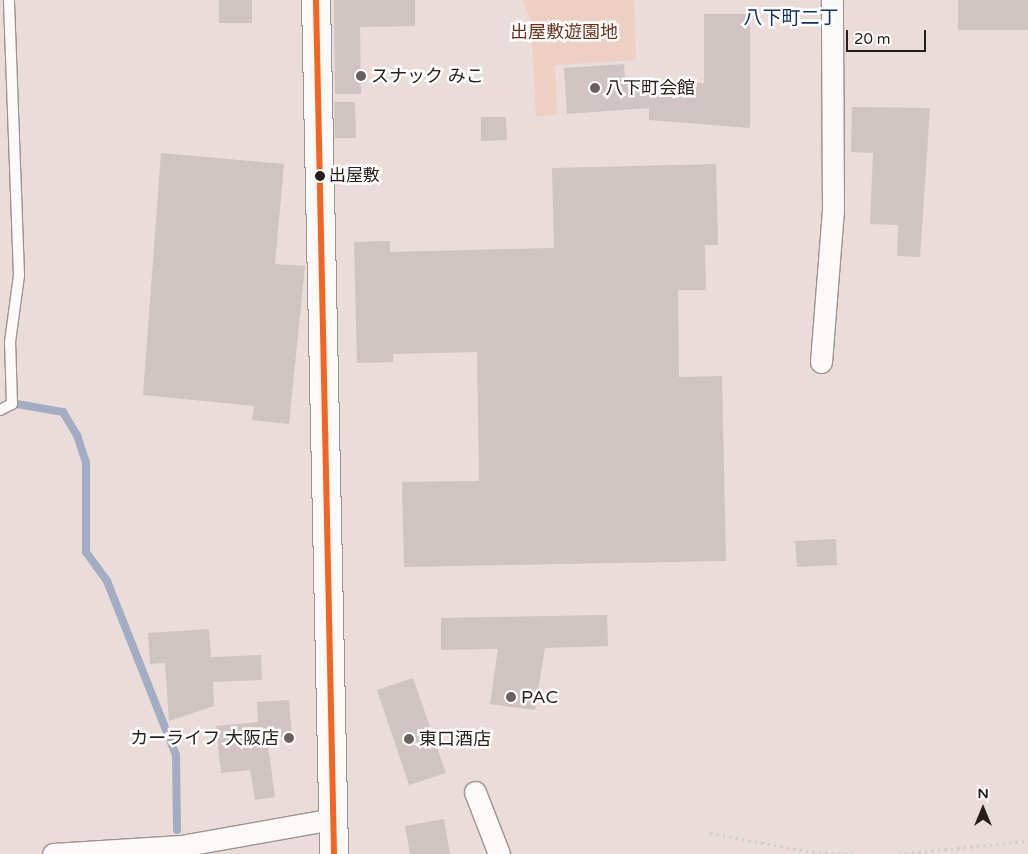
<!DOCTYPE html>
<meta charset="utf-8">
<style>
body{margin:0}
#map{position:relative;width:1028px;height:854px;overflow:hidden;background:#eadcd8;font-family:"Varela Round","Noto Sans JP",sans-serif}
div>[style]{position:absolute}
.green>*{inset:0;background:#edcfc4}
.stream>*{height:8px;margin:-4px;padding:0 4px;transform-origin:4px;border-radius:4px;background:#a2adc4}
.building>*{inset:0;background:#cfc4c1}
.path>*{height:3px;margin-top:-1.5px;transform-origin:0;background:repeating-linear-gradient(90deg,#d1cecc 0 2.5px,transparent 0 6.5px)}
.roads{filter:drop-shadow(1px 0 #9c928e) drop-shadow(-1px 0 #9c928e) drop-shadow(0 1px #9c928e) drop-shadow(0 -1px #9c928e)}
.service>*{height:10px;margin:-5px;padding:0 5px;transform-origin:5px;border-radius:5px;background:#fcfaf9}
.minor>*{height:21px;margin:-10.5px;padding:0 10.5px;transform-origin:10.5px;border-radius:10.5px;background:#fcfaf9}
.primary>*{height:28px;margin:-14px;padding:0 14px;transform-origin:14px;border-radius:14px;background:#fcfaf9}
.bus-1>*{height:6px;margin:-3px;padding:0 3px;transform-origin:3px;border-radius:3px;background:#f26522}
.dots>*{width:14px;height:14px;translate:-50% -50%;box-sizing:border-box;border:2px solid #fff;border-radius:50%}
span{translate:-50% -50%;white-space:nowrap;text-align:center;line-height:1.15;-webkit-text-stroke:5px #fff;paint-order:stroke}
.bus-label{font-size:17px;color:#261e1a}
.left{translate:0 -50%;text-align:left}
.park-label{font-size:18px;color:#6c341d}
.poi-label{font-size:18px;color:#261e1a}
.right{translate:-100% -50%;text-align:right}
.neighbourhood-label{font-size:19px;color:#0e3266}
.north{position:absolute;left:958px;top:784px;width:50px;height:50px;-webkit-text-stroke:4px #fff;paint-order:stroke;rotate:0deg;font-size:14px;font-weight:700;line-height:20px;text-align:center;color:#261e1a}
.north::after{content:'';display:block;margin:auto;width:18px;height:22px;background:#261e1a;clip-path:polygon(50% 0,100% 100%,50% 72%,0 100%)}
.scale{position:absolute;left:846px;top:30px;width:80px;height:22px;box-sizing:border-box;border:2px solid #261e1a;border-top:0;padding-left:6px;font-size:15px;line-height:18px;white-space:nowrap;color:#261e1a;-webkit-text-stroke:4px #fff;paint-order:stroke}
</style>
<div id="map">
<div class="green">
<i style="clip-path:polygon(523px 0,634px 0,636px 60px,555px 65px,557px 115px,536px 116px,531px 22px)"></i>
</div>
<div class="stream">
<i style="left:17px;top:404px;width:47px;rotate:9.9deg"></i>
<i style="left:63px;top:412px;width:27px;rotate:59deg"></i>
<i style="left:77px;top:435px;width:28px;rotate:72deg"></i>
<i style="left:86px;top:462px;width:90px;rotate:90deg"></i>
<i style="left:86px;top:552px;width:36px;rotate:54deg"></i>
<i style="left:107px;top:581px;width:187px;rotate:68.4deg"></i>
<i style="left:176px;top:755px;width:75px;rotate:89.2deg"></i>
</div>
<div class="building">
<i style="clip-path:polygon(219px 0,252px 0,252px 23px,219px 23px)"></i>
<i style="clip-path:polygon(334px 0,415px 0,415px 26px,360px 27px,361px 94px,335px 94px)"></i>
<i style="clip-path:polygon(958px 0,1028px 0,1028px 30px,958px 30px)"></i>
<i style="clip-path:polygon(704px 14px,750px 14px,750px 128px,649px 120px,649px 108px,567px 114px,564px 68px,624px 64px,625px 81px,704px 83px)"></i>
<i style="clip-path:polygon(334px 102px,355px 102px,356px 138px,335px 138px)"></i>
<i style="clip-path:polygon(852px 107px,930px 108px,920px 257px,897px 256px,898px 225px,870px 224px,873px 153px,851px 152px)"></i>
<i style="clip-path:polygon(481px 117px,506px 117px,507px 140px,481px 141px)"></i>
<i style="clip-path:polygon(161px 153px,284px 164px,275px 264px,305px 266px,289px 424px,252px 420px,254px 406px,143px 395px)"></i>
<i style="clip-path:polygon(716px 164px,718px 245px,705px 245px,706px 290px,678px 290px,679px 377px,722px 376px,726px 561px,404px 567px,402px 482px,479px 481px,477px 352px,393px 354px,393px 362px,357px 363px,354px 242px,390px 241px,390px 252px,554px 248px,552px 168px)"></i>
<i style="clip-path:polygon(836px 539px,837px 565px,797px 567px,795px 541px)"></i>
<i style="clip-path:polygon(607px 615px,608px 646px,545px 648px,535px 710px,490px 704px,498px 649px,441px 650px,441px 618px)"></i>
<i style="clip-path:polygon(209px 629px,211px 657px,261px 655px,262px 680px,213px 682px,214px 706px,169px 721px,165px 663px,150px 664px,148px 633px)"></i>
<i style="clip-path:polygon(413px 678px,446px 773px,409px 785px,377px 690px)"></i>
<i style="clip-path:polygon(289px 700px,292px 736px,267px 738px,275px 797px,255px 800px,250px 770px,221px 773px,216px 726px,258px 722px,257px 702px)"></i>
<i style="clip-path:polygon(444px 819px,450px 854px,410px 854px,405px 826px)"></i>
</div>
<div class="path">
<i style="left:710px;top:833px;width:104px;rotate:10.6deg"></i>
<i style="left:812px;top:852px;width:45px;rotate:2.5deg"></i>
<i style="left:899px;top:854px;width:130px;rotate:-5.8deg"></i>
</div>
<div class="roads">
<div class="service">
<i style="left:0;top:410px;width:13px;rotate:-27deg"></i>
<i style="left:12px;top:404px;width:62px;rotate:-91.8deg"></i>
<i style="left:10px;top:342px;width:68px;rotate:-82.3deg"></i>
<i style="left:19px;top:275px;width:275px;rotate:-92.1deg"></i>
</div>
<div class="minor">
<i style="left:821px;top:362px;width:151px;rotate:-85.5deg"></i>
<i style="left:833px;top:211px;width:211px;rotate:-90.3deg"></i>
<i style="left:475px;top:792px;width:66px;rotate:68.8deg"></i>
<i style="left:53px;top:854px;width:128px;rotate:-3.6deg"></i>
<i style="left:181px;top:846px;width:154px;rotate:-10.1deg"></i>
</div>
<div class="primary">
<i style="left:316px;top:0;width:854px;rotate:88.79deg"></i>
</div>
</div>
<div class="bus-1">
<i style="left:316px;top:0;width:854px;rotate:88.79deg"></i>
</div>
<div class="dots">
<i style="left:361px;top:76px;background:#6b605c"></i>
<i style="left:595px;top:88px;background:#6b605c"></i>
<i style="left:320px;top:176px;background:#261e1a"></i>
<i style="left:511px;top:697px;background:#6b605c"></i>
<i style="left:289px;top:738px;background:#6b605c"></i>
<i style="left:409px;top:739px;background:#6b605c"></i>
</div>
<div class="bus-label">
<span class="left" style="left:329px;top:176px">出屋敷</span>
</div>
<div class="park-label">
<span style="left:564px;top:32px">出屋敷遊園地</span>
</div>
<div class="poi-label">
<span class="left" style="left:371px;top:76px">スナック みこ</span>
<span class="left" style="left:605px;top:88px">八下町会館</span>
<span class="left" style="left:521px;top:697px">PAC</span>
<span class="right" style="left:279px;top:738px">カーライフ 大阪店</span>
<span class="left" style="left:419px;top:739px">東口酒店</span>
</div>
<div class="neighbourhood-label">
<span style="left:791px;top:19px">八下町二丁</span>
</div>
<div class="north">N</div>
<div class="scale">20 m</div>
</div>
